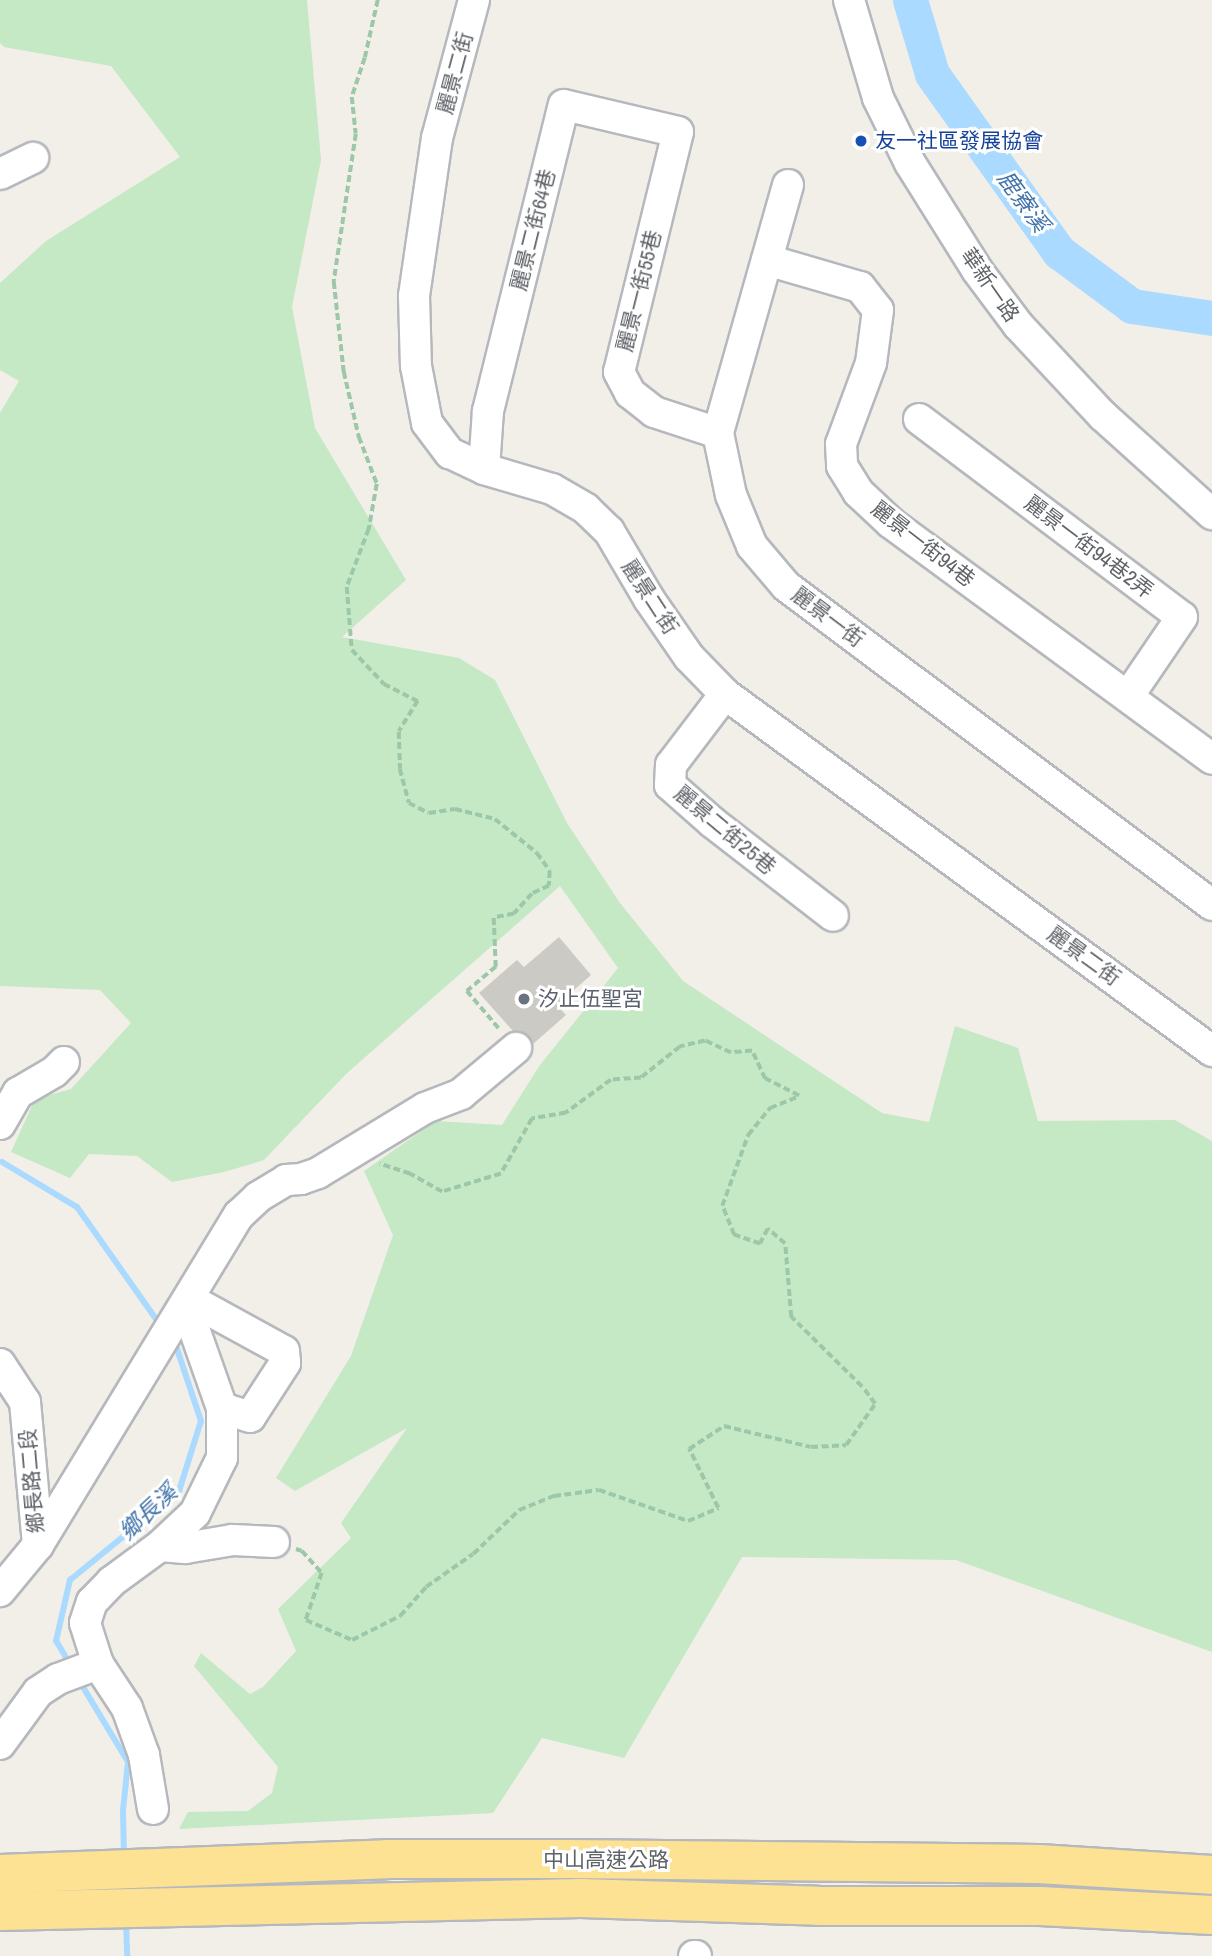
<!DOCTYPE html>
<meta charset="utf-8">
<style>
body{margin:0}
#map{position:relative;width:1212px;height:1956px;overflow:hidden;background:#f1efe8;font-family:"Archivo Narrow","Noto Sans TC",sans-serif}
div>[style]{position:absolute}
.green>*{inset:0;background:#c5e8c5}
.stream>*{height:6px;margin:-3px;padding:0 3px;transform-origin:3px;border-radius:3px;background:#aadaff}
.river>*{height:35px;margin:-17.5px;padding:0 17.5px;transform-origin:17.5px;border-radius:17.5px;background:#aadaff}
.building>*{inset:0;background:#cccac5}
.path>*{height:3.5px;margin-top:-1.75px;transform-origin:0;background:repeating-linear-gradient(90deg,#9cc7a9 0 7px,transparent 0 10.5px)}
.roads{filter:drop-shadow(2px 0 #b5b8bc) drop-shadow(-2px 0 #b5b8bc) drop-shadow(0 2px #b5b8bc) drop-shadow(0 -2px #b5b8bc)}
.minor>*{height:30px;margin:-15px;padding:0 15px;transform-origin:15px;border-radius:15px;background:#fff}
.highway>*{height:38px;margin:-19px;padding:0 19px;transform-origin:19px;border-radius:19px;background:#fde293}
.dots>*{width:19px;height:19px;translate:-50% -50%;box-sizing:border-box;border:4px solid #fff;border-radius:50%}
span{translate:-50% -50%;white-space:nowrap;text-align:center;line-height:1.15;-webkit-text-stroke:6px #fff;paint-order:stroke}
.street-label{font-size:21px;color:#5f6368}
.transit-label{font-size:21px;color:#164399}
.left{translate:0 -50%;text-align:left}
.worship-label{font-size:21px;color:#5b616d}
.water-label{font-size:23px;color:#4174aa;font-style:italic}
</style>
<div id="map">
<div class="green">
<i style="clip-path:polygon(0 0,307px 0,321px 160px,292px 307px,315px 428px,406px 580px,342px 637px,459px 658px,495px 680px,567px 823px,620px 903px,683px 981px,882px 1113px,929px 1122px,955px 1026px,1018px 1048px,1038px 1121px,1175px 1120px,1212px 1141px,1212px 1652px,956px 1560px,742px 1557px,624px 1758px,542px 1738px,493px 1813px,179px 1829px,188px 1812px,248px 1811px,272px 1793px,278px 1767px,194px 1666px,201px 1653px,250px 1694px,263px 1687px,296px 1651px,278px 1609px,351px 1538px,341px 1523px,407px 1428px,295px 1491px,276px 1478px,351px 1356px,393px 1235px,364px 1171px,436px 1121px,502px 1125px,540px 1065px,618px 968px,560px 886px,346px 1074px,264px 1160px,224px 1172px,172px 1182px,137px 1156px,89px 1154px,70px 1178px,11px 1152px,35px 1099px,71px 1089px,131px 1023px,100px 990px,0 986px,0 413px,19px 381px,0 370px,0 283px,46px 241px,180px 157px,111px 66px,4px 47px,0 43px)"></i>
</div>
<div class="stream">
<i style="left:2px;top:1162px;width:87px;rotate:31deg"></i>
<i style="left:77px;top:1207px;width:137px;rotate:54.8deg"></i>
<i style="left:67px;top:1659px;width:21px;rotate:-121deg"></i>
<i style="left:56px;top:1641px;width:63px;rotate:-77.1deg"></i>
<i style="left:70px;top:1580px;width:141px;rotate:-39.2deg"></i>
<i style="left:179px;top:1491px;width:73px;rotate:-72.6deg"></i>
<i style="left:201px;top:1421px;width:79px;rotate:-108.4deg"></i>
<i style="left:83px;top:1687px;width:87px;rotate:59deg"></i>
<i style="left:128px;top:1762px;width:48px;rotate:95.9deg"></i>
<i style="left:123px;top:1810px;width:47px;rotate:88.8deg"></i>
<i style="left:126px;top:1921px;width:35px;rotate:88deg"></i>
</div>
<div class="river">
<i style="left:910px;top:0;width:77px;rotate:73.4deg"></i>
<i style="left:932px;top:74px;width:219px;rotate:54.5deg"></i>
<i style="left:1059px;top:252px;width:91px;rotate:36.5deg"></i>
<i style="left:1132px;top:306px;width:81px;rotate:8.5deg"></i>
</div>
<div class="building">
<i style="clip-path:polygon(559px 937px,591px 975px,557px 1005px,566px 1015px,533px 1044px,523px 1032px,513px 1031px,479px 993px,517px 960px,524px 967px)"></i>
</div>
<div class="path">
<i style="left:378px;top:0;width:59px;rotate:102.6deg"></i>
<i style="left:365px;top:58px;width:41px;rotate:108.4deg"></i>
<i style="left:352px;top:97px;width:37px;rotate:84deg"></i>
<i style="left:356px;top:134px;width:150px;rotate:98.5deg"></i>
<i style="left:334px;top:282px;width:91px;rotate:83.7deg"></i>
<i style="left:344px;top:372px;width:67px;rotate:77deg"></i>
<i style="left:359px;top:437px;width:50px;rotate:69deg"></i>
<i style="left:377px;top:484px;width:46px;rotate:100.1deg"></i>
<i style="left:369px;top:529px;width:62px;rotate:110.8deg"></i>
<i style="left:347px;top:587px;width:63px;rotate:85.5deg"></i>
<i style="left:352px;top:650px;width:47px;rotate:46.7deg"></i>
<i style="left:384px;top:684px;width:38px;rotate:27deg"></i>
<i style="left:418px;top:701px;width:36px;rotate:122deg"></i>
<i style="left:399px;top:732px;width:37px;rotate:88deg"></i>
<i style="left:400px;top:769px;width:35px;rotate:75deg"></i>
<i style="left:409px;top:803px;width:22px;rotate:27deg"></i>
<i style="left:429px;top:813px;width:26px;rotate:-9deg"></i>
<i style="left:455px;top:809px;width:41px;rotate:14deg"></i>
<i style="left:495px;top:819px;width:54px;rotate:39deg"></i>
<i style="left:537px;top:853px;width:22px;rotate:54deg"></i>
<i style="left:550px;top:871px;width:15px;rotate:94deg"></i>
<i style="left:549px;top:886px;width:19px;rotate:155deg"></i>
<i style="left:532px;top:894px;width:27px;rotate:132deg"></i>
<i style="left:514px;top:914px;width:20px;rotate:169deg"></i>
<i style="left:494px;top:918px;width:49px;rotate:87.7deg"></i>
<i style="left:496px;top:967px;width:38px;rotate:140deg"></i>
<i style="left:467px;top:991px;width:52px;rotate:49.6deg"></i>
<i style="left:296px;top:1549px;width:6px;rotate:18deg"></i>
<i style="left:302px;top:1551px;width:30px;rotate:48deg"></i>
<i style="left:322px;top:1573px;width:50px;rotate:108.8deg"></i>
<i style="left:306px;top:1620px;width:50px;rotate:23.5deg"></i>
<i style="left:352px;top:1640px;width:54px;rotate:-26.6deg"></i>
<i style="left:400px;top:1616px;width:39px;rotate:-48deg"></i>
<i style="left:426px;top:1587px;width:57px;rotate:-35.1deg"></i>
<i style="left:473px;top:1554px;width:64px;rotate:-43.7deg"></i>
<i style="left:519px;top:1510px;width:38px;rotate:-22deg"></i>
<i style="left:554px;top:1496px;width:45px;rotate:-7.6deg"></i>
<i style="left:599px;top:1490px;width:94px;rotate:19.2deg"></i>
<i style="left:688px;top:1521px;width:33px;rotate:-23deg"></i>
<i style="left:718px;top:1508px;width:66px;rotate:-116.2deg"></i>
<i style="left:689px;top:1449px;width:42px;rotate:-33.3deg"></i>
<i style="left:724px;top:1426px;width:89px;rotate:13.6deg"></i>
<i style="left:811px;top:1447px;width:35px;rotate:-3deg"></i>
<i style="left:846px;top:1445px;width:50px;rotate:-54.7deg"></i>
<i style="left:875px;top:1404px;width:21px;rotate:-127deg"></i>
<i style="left:862px;top:1387px;width:100px;rotate:-135.4deg"></i>
<i style="left:791px;top:1317px;width:73px;rotate:-94.7deg"></i>
<i style="left:785px;top:1244px;width:23px;rotate:-139deg"></i>
<i style="left:768px;top:1229px;width:17px;rotate:118deg"></i>
<i style="left:760px;top:1244px;width:28px;rotate:-161deg"></i>
<i style="left:734px;top:1235px;width:31px;rotate:-112deg"></i>
<i style="left:722px;top:1206px;width:76px;rotate:-69.9deg"></i>
<i style="left:748px;top:1135px;width:35px;rotate:-51deg"></i>
<i style="left:770px;top:1108px;width:31px;rotate:-22deg"></i>
<i style="left:799px;top:1096px;width:38px;rotate:-153deg"></i>
<i style="left:765px;top:1079px;width:31px;rotate:-115deg"></i>
<i style="left:752px;top:1051px;width:21px;rotate:175deg"></i>
<i style="left:731px;top:1053px;width:29px;rotate:-155deg"></i>
<i style="left:705px;top:1041px;width:26px;rotate:167deg"></i>
<i style="left:680px;top:1047px;width:50px;rotate:141.5deg"></i>
<i style="left:641px;top:1078px;width:30px;rotate:176deg"></i>
<i style="left:611px;top:1080px;width:56px;rotate:143.7deg"></i>
<i style="left:566px;top:1113px;width:35px;rotate:170deg"></i>
<i style="left:532px;top:1119px;width:63px;rotate:119.4deg"></i>
<i style="left:501px;top:1174px;width:62px;rotate:163deg"></i>
<i style="left:442px;top:1192px;width:37px;rotate:-151deg"></i>
<i style="left:410px;top:1174px;width:32px;rotate:-162deg"></i>
</div>
<div class="roads">
<div class="minor">
<i style="left:474px;top:0;width:143px;rotate:105deg"></i>
<i style="left:437px;top:138px;width:160px;rotate:98.3deg"></i>
<i style="left:414px;top:296px;width:70px;rotate:88.4deg"></i>
<i style="left:416px;top:366px;width:58px;rotate:79.1deg"></i>
<i style="left:427px;top:423px;width:38px;rotate:53deg"></i>
<i style="left:450px;top:453px;width:38px;rotate:25deg"></i>
<i style="left:484px;top:469px;width:71px;rotate:16.4deg"></i>
<i style="left:552px;top:489px;width:39px;rotate:30deg"></i>
<i style="left:586px;top:509px;width:32px;rotate:44deg"></i>
<i style="left:609px;top:531px;width:79px;rotate:59.5deg"></i>
<i style="left:649px;top:599px;width:70px;rotate:55.4deg"></i>
<i style="left:689px;top:657px;width:52px;rotate:45.8deg"></i>
<i style="left:725px;top:694px;width:604px;rotate:36.24deg"></i>
<i style="left:849px;top:0;width:102px;rotate:73.5deg"></i>
<i style="left:878px;top:98px;width:72px;rotate:63.8deg"></i>
<i style="left:910px;top:163px;width:126px;rotate:57.9deg"></i>
<i style="left:977px;top:270px;width:69px;rotate:53.3deg"></i>
<i style="left:1018px;top:325px;width:125px;rotate:47deg"></i>
<i style="left:1103px;top:416px;width:147px;rotate:42deg"></i>
<i style="left:0;top:174px;width:37px;rotate:-26deg"></i>
<i style="left:788px;top:185px;width:258px;rotate:105.8deg"></i>
<i style="left:718px;top:433px;width:63px;rotate:78.2deg"></i>
<i style="left:731px;top:495px;width:55px;rotate:67.6deg"></i>
<i style="left:752px;top:546px;width:52px;rotate:49.6deg"></i>
<i style="left:786px;top:586px;width:532px;rotate:36.83deg"></i>
<i style="left:767px;top:260px;width:97px;rotate:16.2deg"></i>
<i style="left:860px;top:287px;width:29px;rotate:52deg"></i>
<i style="left:878px;top:310px;width:53px;rotate:97.5deg"></i>
<i style="left:871px;top:363px;width:86px;rotate:110.3deg"></i>
<i style="left:841px;top:444px;width:22px;rotate:87deg"></i>
<i style="left:842px;top:466px;width:31px;rotate:58deg"></i>
<i style="left:858px;top:492px;width:45px;rotate:43.2deg"></i>
<i style="left:891px;top:523px;width:398px;rotate:36.3deg"></i>
<i style="left:919px;top:419px;width:329px;rotate:37deg"></i>
<i style="left:1182px;top:617px;width:94px;rotate:124.2deg"></i>
<i style="left:484px;top:469px;width:58px;rotate:-86.1deg"></i>
<i style="left:488px;top:411px;width:315px;rotate:-76.1deg"></i>
<i style="left:564px;top:105px;width:117px;rotate:13.3deg"></i>
<i style="left:678px;top:132px;width:247px;rotate:103.8deg"></i>
<i style="left:619px;top:372px;width:24px;rotate:62deg"></i>
<i style="left:630px;top:393px;width:31px;rotate:38deg"></i>
<i style="left:654px;top:412px;width:67px;rotate:18.2deg"></i>
<i style="left:725px;top:694px;width:89px;rotate:127.3deg"></i>
<i style="left:671px;top:765px;width:20px;rotate:93deg"></i>
<i style="left:670px;top:785px;width:56px;rotate:41.4deg"></i>
<i style="left:712px;top:822px;width:153px;rotate:37.8deg"></i>
<i style="left:0;top:1124px;width:36px;rotate:-60deg"></i>
<i style="left:18px;top:1093px;width:42px;rotate:-30.3deg"></i>
<i style="left:54px;top:1072px;width:14px;rotate:-45deg"></i>
<i style="left:189px;top:1299px;width:108px;rotate:28.7deg"></i>
<i style="left:284px;top:1351px;width:12px;rotate:85deg"></i>
<i style="left:285px;top:1363px;width:64px;rotate:122.9deg"></i>
<i style="left:250px;top:1417px;width:29px;rotate:-162deg"></i>
<i style="left:0;top:1364px;width:45px;rotate:56.7deg"></i>
<i style="left:25px;top:1402px;width:144px;rotate:84.8deg"></i>
<i style="left:38px;top:1545px;width:60px;rotate:129.6deg"></i>
<i style="left:38px;top:1545px;width:386px;rotate:-58.7deg"></i>
<i style="left:239px;top:1215px;width:26px;rotate:-43deg"></i>
<i style="left:258px;top:1197px;width:33px;rotate:-31deg"></i>
<i style="left:286px;top:1180px;width:15px;rotate:-4deg"></i>
<i style="left:301px;top:1179px;width:18px;rotate:-19deg"></i>
<i style="left:318px;top:1173px;width:125px;rotate:-31.3deg"></i>
<i style="left:425px;top:1108px;width:39px;rotate:-21deg"></i>
<i style="left:461px;top:1094px;width:72px;rotate:-39.9deg"></i>
<i style="left:160px;top:1546px;width:25px;rotate:5deg"></i>
<i style="left:185px;top:1548px;width:49px;rotate:-9.5deg"></i>
<i style="left:233px;top:1540px;width:41px;rotate:2.8deg"></i>
<i style="left:0;top:1744px;width:64px;rotate:-53.8deg"></i>
<i style="left:38px;top:1692px;width:24px;rotate:-33deg"></i>
<i style="left:58px;top:1679px;width:43px;rotate:-20.6deg"></i>
<i style="left:153px;top:1809px;width:55px;rotate:-99.5deg"></i>
<i style="left:144px;top:1755px;width:50px;rotate:-109.9deg"></i>
<i style="left:127px;top:1708px;width:53px;rotate:-123.4deg"></i>
<i style="left:98px;top:1664px;width:43px;rotate:-107.6deg"></i>
<i style="left:85px;top:1623px;width:22px;rotate:-72deg"></i>
<i style="left:92px;top:1602px;width:28px;rotate:-46deg"></i>
<i style="left:111px;top:1582px;width:61px;rotate:-36.3deg"></i>
<i style="left:160px;top:1546px;width:48px;rotate:-43.3deg"></i>
<i style="left:195px;top:1513px;width:61px;rotate:-63.9deg"></i>
<i style="left:222px;top:1458px;width:50px;rotate:-90deg"></i>
<i style="left:222px;top:1408px;width:90px;rotate:-109.4deg"></i>
<i style="left:192px;top:1323px;width:17px;rotate:-126deg"></i>
<i style="left:694px;top:1956px;width:2px"></i>
</div>
<div class="highway">
<i style="left:0;top:1874px;width:387px;rotate:-2.2deg"></i>
<i style="left:387px;top:1859px;width:183px"></i>
<i style="left:570px;top:1859px;width:469px;rotate:0.6deg"></i>
<i style="left:1039px;top:1864px;width:173px;rotate:3.6deg"></i>
<i style="left:0;top:1911px;width:581px;rotate:-1.28deg"></i>
<i style="left:581px;top:1898px;width:237px;rotate:1.9deg"></i>
<i style="left:818px;top:1906px;width:222px"></i>
<i style="left:1040px;top:1906px;width:172px;rotate:3deg"></i>
</div>
</div>
<div class="dots">
<i style="left:861px;top:141px;background:#1a4fb4"></i>
<i style="left:524px;top:999px;background:#6b7280"></i>
</div>
<div class="street-label">
<span style="left:455px;top:73px;rotate:-75deg">麗景二街</span>
<span style="left:533px;top:230px;rotate:-76deg">麗景二街64巷</span>
<span style="left:990px;top:285px;rotate:55deg">華新一路</span>
<span style="left:639px;top:291px;rotate:-76deg">麗景一街55巷</span>
<span style="left:923px;top:544px;rotate:38deg">麗景一街94巷</span>
<span style="left:1089px;top:547px;rotate:37deg">麗景一街94巷2弄</span>
<span style="left:650px;top:597px;rotate:57deg">麗景二街</span>
<span style="left:828px;top:617px;rotate:37deg">麗景一街</span>
<span style="left:725px;top:830px;rotate:40deg">麗景二街25巷</span>
<span style="left:1084px;top:956px;rotate:36deg">麗景二街</span>
<span style="left:32px;top:1481px;rotate:-95deg">鄉長路二段</span>
<span style="left:606px;top:1860px">中山高速公路</span>
</div>
<div class="transit-label">
<span class="left" style="left:875px;top:141px">友一社區發展協會</span>
</div>
<div class="worship-label">
<span class="left" style="left:538px;top:999px">汐止伍聖宮</span>
</div>
<div class="water-label">
<span style="left:1023px;top:201px;rotate:54deg">鹿寮溪</span>
<span style="left:148px;top:1512px;rotate:-43deg">鄉長溪</span>
</div>
</div>
